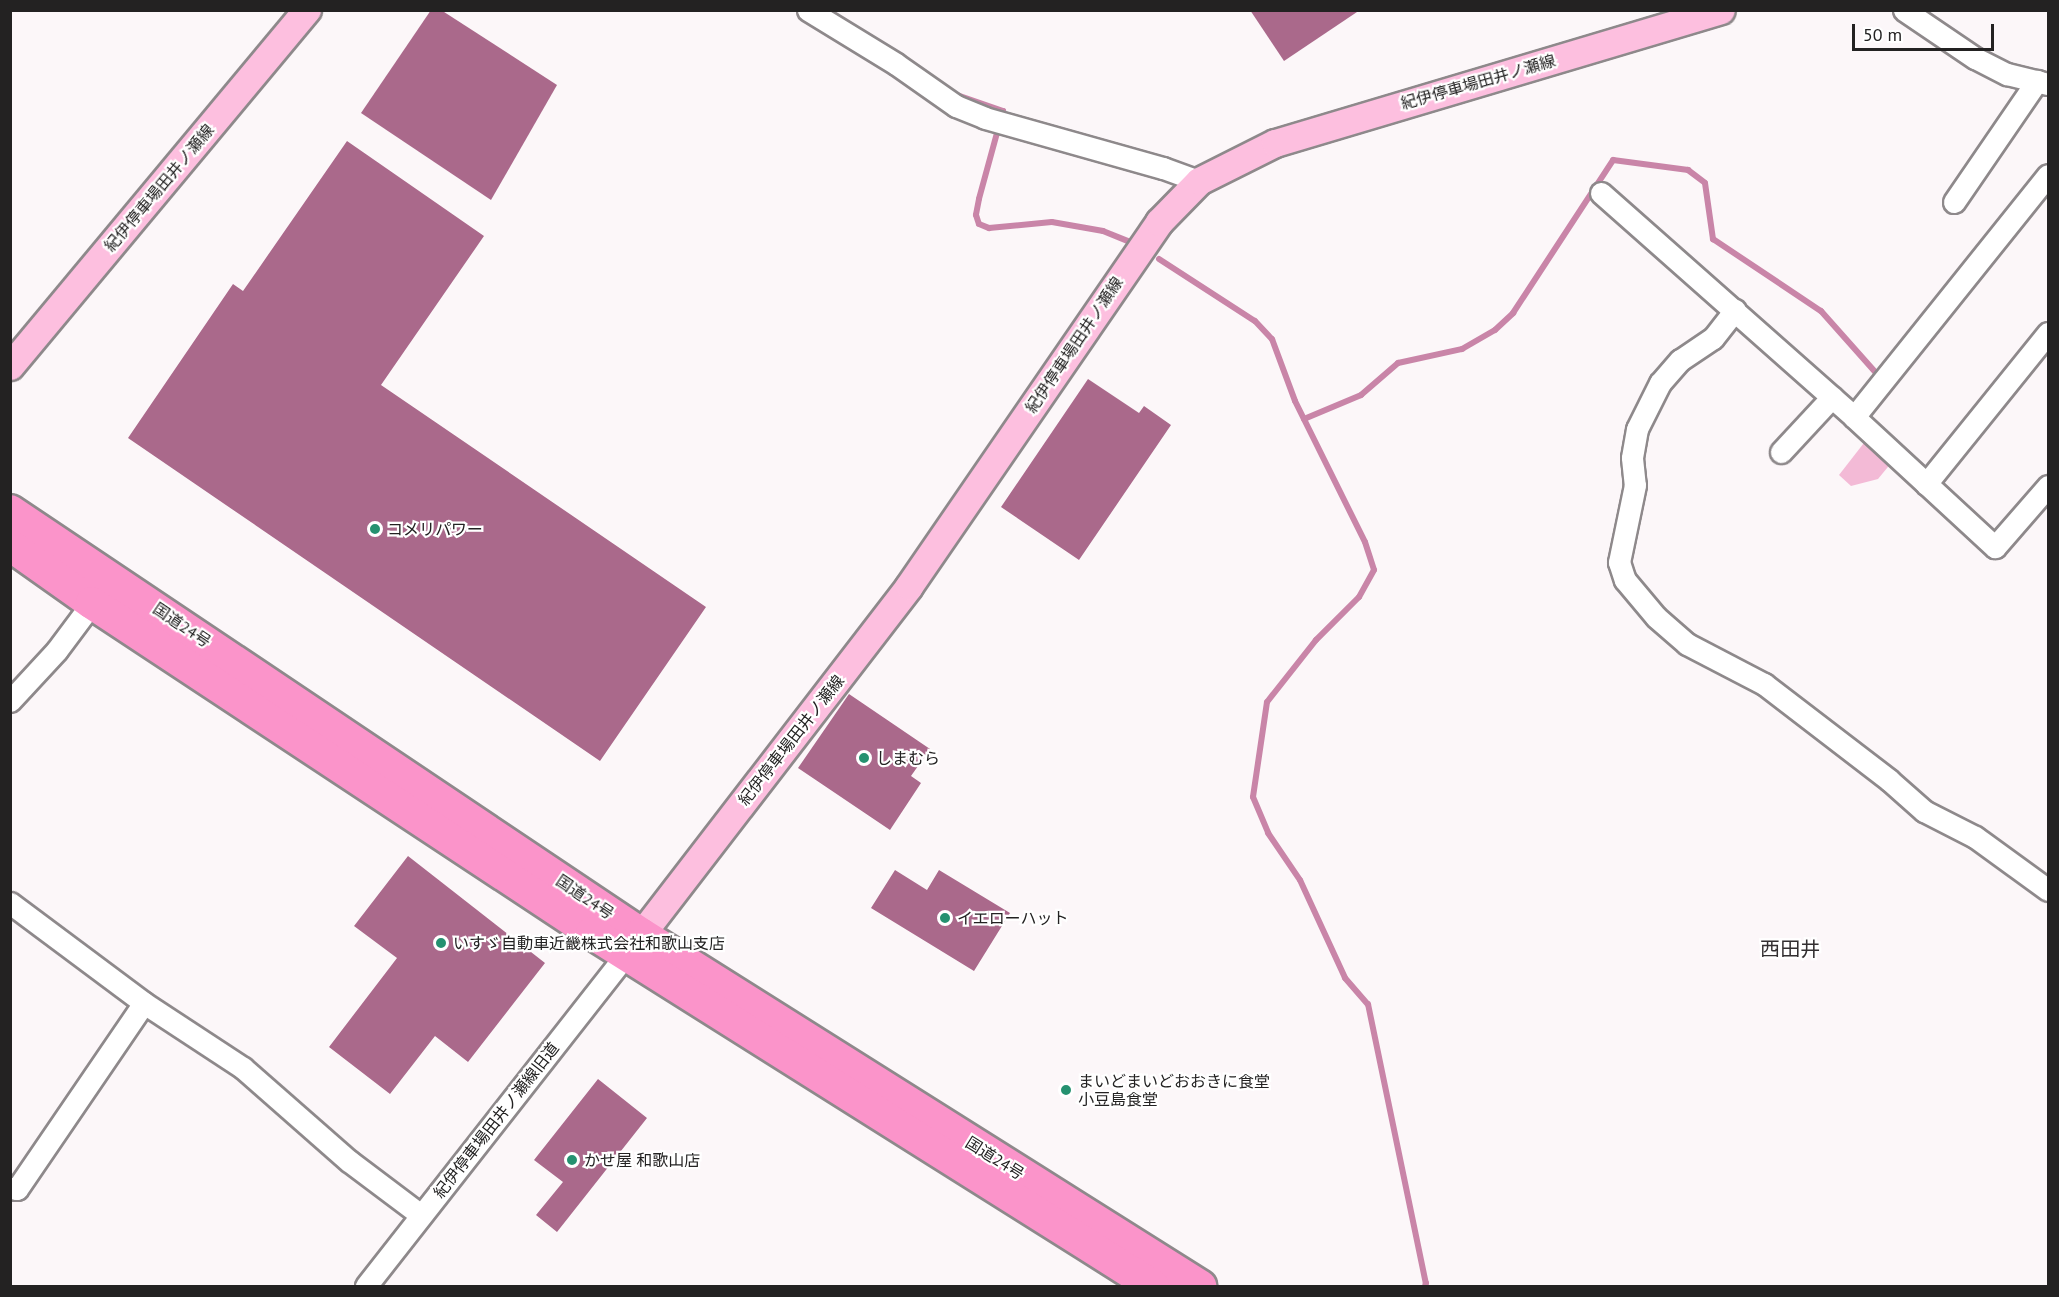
<!DOCTYPE html>
<meta charset="utf-8">
<style>
body{margin:0}
#map{position:relative;width:2059px;height:1297px;overflow:hidden;background:#fcf7f9;font-family:"PT Sans","Noto Sans JP",sans-serif}
div>[style]{position:absolute}
.green>*{inset:0;background:#f3bad6}
.stream>*{height:6px;margin:-3px;padding:0 3px;transform-origin:3px;border-radius:3px;background:#c985a8}
.building>*{inset:0;background:#aa698b}
.roads{filter:drop-shadow(2px 0 #8e898b) drop-shadow(-2px 0 #8e898b) drop-shadow(0 2px #8e898b) drop-shadow(0 -2px #8e898b)}
.minor>*{height:21px;margin:-10.5px;padding:0 10.5px;transform-origin:10.5px;border-radius:10.5px;background:#fff}
.major>*{height:27px;margin:-13.5px;padding:0 13.5px;transform-origin:13.5px;border-radius:13.5px;background:#fdbfdf}
.highway>*{height:32px;margin:-16px;padding:0 16px;transform-origin:16px;border-radius:16px;background:#fb94ca}
.dots>*{width:16px;height:16px;translate:-50% -50%;box-sizing:border-box;border:3px solid #fff;border-radius:50%}
span{translate:-50% -50%;white-space:nowrap;text-align:center;line-height:1.15;-webkit-text-stroke:4.5px #fff;paint-order:stroke}
.street-label{font-size:16px;color:#232222}
.poi-label{font-size:16px;color:#232222}
.left{translate:0 -50%;text-align:left}
.quarter-label{font-size:20px;color:#332f31}
.frame{position:absolute;inset:0;border:12px solid #232222;pointer-events:none}
.scale{position:absolute;left:1852px;top:24px;width:142px;height:27px;box-sizing:border-box;border:3px solid #232222;border-top:0;padding-left:8px;font-size:18px;line-height:21px;white-space:nowrap;color:#232222;-webkit-text-stroke:4px #fff;paint-order:stroke}
</style>
<div id="map">
<div class="green">
<i style="clip-path:polygon(1867px 439px,1892px 462px,1878px 479px,1851px 486px,1839px 475px)"></i>
</div>
<div class="stream">
<i style="left:954px;top:94px;width:52px;rotate:19.1deg"></i>
<i style="left:1003px;top:111px;width:91px;rotate:105.3deg"></i>
<i style="left:979px;top:199px;width:16px;rotate:101deg"></i>
<i style="left:976px;top:215px;width:9px;rotate:72deg"></i>
<i style="left:979px;top:224px;width:11px;rotate:22deg"></i>
<i style="left:989px;top:228px;width:63px;rotate:-5.4deg"></i>
<i style="left:1052px;top:222px;width:52px;rotate:10deg"></i>
<i style="left:1103px;top:231px;width:29px;rotate:22deg"></i>
<i style="left:1159px;top:259px;width:114px;rotate:32.9deg"></i>
<i style="left:1255px;top:321px;width:25px;rotate:47deg"></i>
<i style="left:1272px;top:339px;width:66px;rotate:69.6deg"></i>
<i style="left:1295px;top:401px;width:157px;rotate:63.6deg"></i>
<i style="left:1365px;top:542px;width:29px;rotate:72deg"></i>
<i style="left:1374px;top:570px;width:31px;rotate:119deg"></i>
<i style="left:1359px;top:597px;width:61px;rotate:135deg"></i>
<i style="left:1316px;top:640px;width:79px;rotate:128.3deg"></i>
<i style="left:1267px;top:702px;width:96px;rotate:98.4deg"></i>
<i style="left:1253px;top:797px;width:39px;rotate:67deg"></i>
<i style="left:1268px;top:833px;width:57px;rotate:55.8deg"></i>
<i style="left:1300px;top:880px;width:108px;rotate:65.3deg"></i>
<i style="left:1345px;top:978px;width:35px;rotate:49deg"></i>
<i style="left:1368px;top:1004px;width:285px;rotate:78.3deg"></i>
<i style="left:1426px;top:1283px;width:3px;rotate:108deg"></i>
<i style="left:1304px;top:419px;width:62px;rotate:-22.8deg"></i>
<i style="left:1361px;top:395px;width:49px;rotate:-40.9deg"></i>
<i style="left:1398px;top:363px;width:66px;rotate:-12.3deg"></i>
<i style="left:1462px;top:349px;width:38px;rotate:-30deg"></i>
<i style="left:1495px;top:330px;width:25px;rotate:-43deg"></i>
<i style="left:1513px;top:313px;width:183px;rotate:-56.8deg"></i>
<i style="left:1613px;top:160px;width:76px;rotate:7.6deg"></i>
<i style="left:1688px;top:170px;width:21px;rotate:37deg"></i>
<i style="left:1705px;top:183px;width:57px;rotate:81.9deg"></i>
<i style="left:1713px;top:239px;width:130px;rotate:33.7deg"></i>
<i style="left:1821px;top:311px;width:84px;rotate:48.4deg"></i>
</div>
<div class="building">
<i style="clip-path:polygon(431px 10px,441px 10px,557px 85px,491px 200px,361px 113px)"></i>
<i style="clip-path:polygon(1250px 10px,1360px 10px,1284px 61px)"></i>
<i style="clip-path:polygon(347px 141px,484px 236px,381px 385px,706px 607px,600px 761px,128px 438px,233px 284px,243px 291px)"></i>
<i style="clip-path:polygon(1088px 379px,1139px 413px,1144px 406px,1171px 425px,1079px 560px,1001px 507px)"></i>
<i style="clip-path:polygon(849px 694px,930px 749px,911px 776px,921px 783px,890px 830px,798px 768px)"></i>
<i style="clip-path:polygon(408px 856px,545px 963px,468px 1062px,435px 1036px,390px 1094px,329px 1047px,397px 958px,354px 926px)"></i>
<i style="clip-path:polygon(895px 870px,927px 890px,939px 870px,1010px 913px,974px 971px,871px 908px)"></i>
<i style="clip-path:polygon(598px 1079px,647px 1118px,557px 1232px,536px 1215px,563px 1182px,534px 1160px)"></i>
</div>
<div class="roads">
<div class="minor">
<i style="left:808px;top:10px;width:103px;rotate:31.5deg"></i>
<i style="left:896px;top:64px;width:73px;rotate:35deg"></i>
<i style="left:956px;top:106px;width:31px;rotate:22deg"></i>
<i style="left:985px;top:118px;width:185px;rotate:15.7deg"></i>
<i style="left:1163px;top:168px;width:38px;rotate:20deg"></i>
<i style="left:1904px;top:10px;width:86px;rotate:34.1deg"></i>
<i style="left:1975px;top:58px;width:36px;rotate:27deg"></i>
<i style="left:2007px;top:74px;width:42px;rotate:13.7deg"></i>
<i style="left:1601px;top:193px;width:338px;rotate:41.5deg"></i>
<i style="left:1854px;top:417px;width:192px;rotate:42.7deg"></i>
<i style="left:1995px;top:547px;width:81px;rotate:-49deg"></i>
<i style="left:1954px;top:202px;width:147px;rotate:-55.6deg"></i>
<i style="left:1735px;top:310px;width:36px;rotate:128deg"></i>
<i style="left:1713px;top:338px;width:40px;rotate:146deg"></i>
<i style="left:1680px;top:360px;width:30px;rotate:131deg"></i>
<i style="left:1660px;top:383px;width:51px;rotate:116.6deg"></i>
<i style="left:1637px;top:429px;width:29px;rotate:100deg"></i>
<i style="left:1632px;top:458px;width:27px;rotate:84deg"></i>
<i style="left:1635px;top:485px;width:79px;rotate:101.7deg"></i>
<i style="left:1619px;top:562px;width:19px;rotate:72deg"></i>
<i style="left:1625px;top:580px;width:48px;rotate:50deg"></i>
<i style="left:1656px;top:617px;width:41px;rotate:41.1deg"></i>
<i style="left:1687px;top:644px;width:87px;rotate:27.5deg"></i>
<i style="left:1764px;top:684px;width:158px;rotate:37.5deg"></i>
<i style="left:1889px;top:780px;width:47px;rotate:41.5deg"></i>
<i style="left:1924px;top:811px;width:57px;rotate:27deg"></i>
<i style="left:1975px;top:837px;width:90px;rotate:36deg"></i>
<i style="left:1854px;top:417px;width:310px;rotate:-51.3deg"></i>
<i style="left:1781px;top:452px;width:75px;rotate:-47.2deg"></i>
<i style="left:1926px;top:484px;width:194px;rotate:-51.1deg"></i>
<i style="left:10px;top:701px;width:69px;rotate:-47.3deg"></i>
<i style="left:57px;top:650px;width:59px;rotate:-53.3deg"></i>
<i style="left:10px;top:903px;width:167px;rotate:36.7deg"></i>
<i style="left:144px;top:1003px;width:118px;rotate:33.3deg"></i>
<i style="left:243px;top:1068px;width:141px;rotate:41.3deg"></i>
<i style="left:349px;top:1161px;width:90px;rotate:36.9deg"></i>
<i style="left:10px;top:1188px;width:7px;rotate:8deg"></i>
<i style="left:17px;top:1189px;width:225px;rotate:-55.7deg"></i>
<i style="left:366px;top:1286px;width:422px;rotate:-51.9deg"></i>
</div>
<div class="major">
<i style="left:10px;top:366px;width:464px;rotate:-50.2deg"></i>
<i style="left:629px;top:950px;width:459px;rotate:-52.4deg"></i>
<i style="left:909px;top:586px;width:442px;rotate:-55.5deg"></i>
<i style="left:1159px;top:222px;width:57px;rotate:-45.7deg"></i>
<i style="left:1199px;top:181px;width:85px;rotate:-26.6deg"></i>
<i style="left:1275px;top:143px;width:465px;rotate:-16.6deg"></i>
</div>
<div class="highway">
<i style="left:10px;top:511px;width:760px;rotate:33.84deg"></i>
<i style="left:641px;top:934px;width:661px;rotate:32.2deg"></i>
<i style="left:10px;top:545px;width:100px;rotate:35.3deg"></i>
<i style="left:92px;top:603px;width:599px;rotate:33.42deg"></i>
<i style="left:592px;top:933px;width:663px;rotate:32.18deg"></i>
</div>
</div>
<div class="dots">
<i style="left:375px;top:529px;background:#259170"></i>
<i style="left:864px;top:758px;background:#259170"></i>
<i style="left:945px;top:918px;background:#259170"></i>
<i style="left:441px;top:943px;background:#259170"></i>
<i style="left:1066px;top:1090px;background:#259170"></i>
<i style="left:572px;top:1160px;background:#259170"></i>
</div>
<div class="street-label">
<span style="left:1478px;top:82px;rotate:-16deg">紀伊停車場田井ノ瀬線</span>
<span style="left:159px;top:188px;rotate:-50deg">紀伊停車場田井ノ瀬線</span>
<span style="left:1074px;top:345px;rotate:-56deg">紀伊停車場田井ノ瀬線</span>
<span style="left:182px;top:625px;rotate:34deg">国道24号</span>
<span style="left:791px;top:740px;rotate:-52deg">紀伊停車場田井ノ瀬線</span>
<span style="left:585px;top:897px;rotate:34deg">国道24号</span>
<span style="left:496px;top:1120px;rotate:-52deg">紀伊停車場田井ノ瀬線旧道</span>
<span style="left:995px;top:1158px;rotate:32deg">国道24号</span>
</div>
<div class="poi-label">
<span class="left" style="left:387px;top:529px">コメリパワー</span>
<span class="left" style="left:876px;top:758px">しまむら</span>
<span class="left" style="left:957px;top:918px">イエローハット</span>
<span class="left" style="left:453px;top:943px">いすゞ自動車近畿株式会社和歌山支店</span>
<span class="left" style="left:1078px;top:1090px">まいどまいどおおきに食堂<br>小豆島食堂</span>
<span class="left" style="left:584px;top:1160px">かせ屋 和歌山店</span>
</div>
<div class="quarter-label">
<span style="left:1790px;top:949px">西田井</span>
</div>
<div class="frame"></div>
<div class="scale">50 m</div>
</div>
